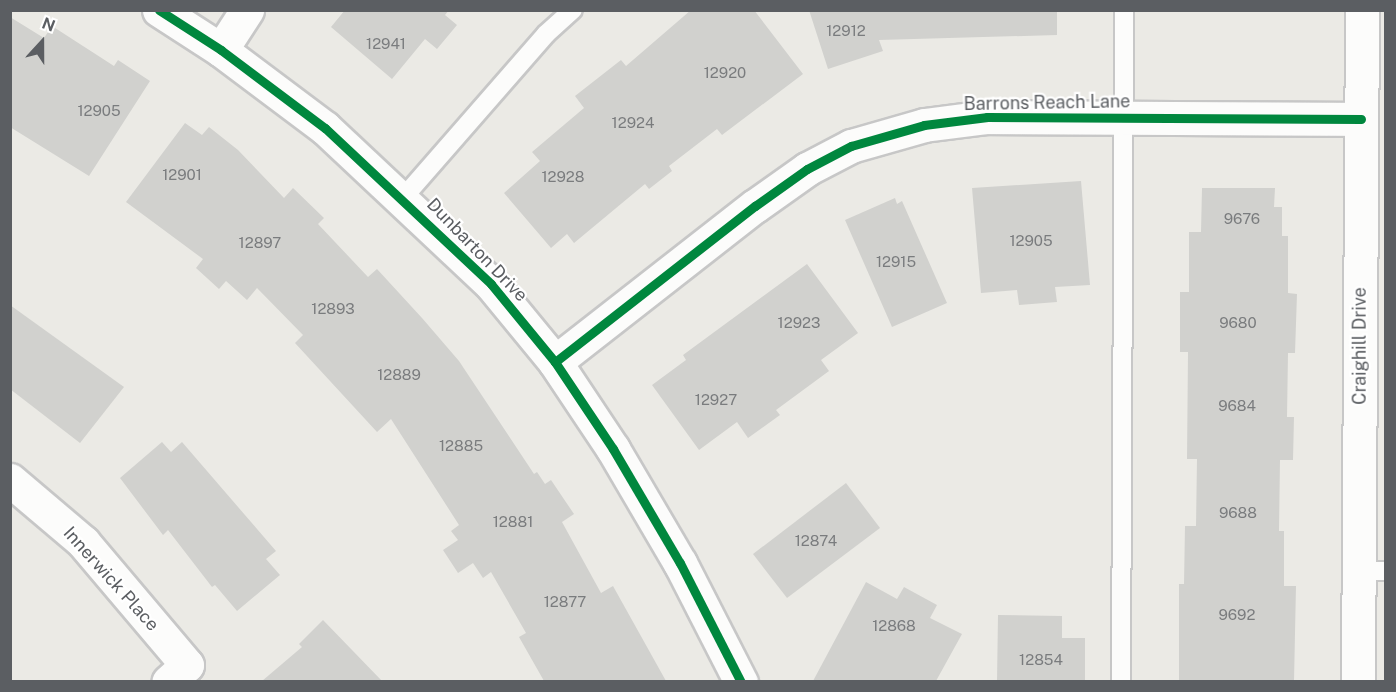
<!DOCTYPE html>
<style>
body{margin:0}
#map{position:relative;width:1396px;height:692px;overflow:hidden;background:#ebeae5;font-family:"Public Sans",sans-serif}
div>[style]{position:absolute}
.building>*{inset:0;background:#d1d1ce}
.roads{filter:drop-shadow(2px 0 #c7c7c7) drop-shadow(-2px 0 #c7c7c7) drop-shadow(0 2px #c7c7c7) drop-shadow(0 -2px #c7c7c7)}
.service>*{height:18px;margin:-9px;padding:0 9px;transform-origin:9px;border-radius:9px;background:#fcfcfb}
.minor>*{height:33px;margin:-16.5px;padding:0 16.5px;transform-origin:16.5px;border-radius:16.5px;background:#fcfcfb}
.cycleway>*{height:9px;margin:-4.5px;padding:0 4.5px;transform-origin:4.5px;border-radius:4.5px;background:#00873e}
span{translate:-50% -50%;white-space:nowrap;text-align:center;line-height:1.15;-webkit-text-stroke:4.5px #fff;paint-order:stroke}
.number-label{font-size:15px;color:#7a7c7e}
.number-label span{-webkit-text-stroke-width:0}
.street-label{font-size:18px;color:#5b5e62}
.frame{position:absolute;inset:0;border:12px solid #5b5e62;pointer-events:none}
.north{position:absolute;left:12px;top:12px;width:60px;height:60px;-webkit-text-stroke:4px #fff;paint-order:stroke;rotate:21deg;font-size:16px;font-weight:700;line-height:24px;text-align:center;color:#5b5e62}
.north::after{content:'';display:block;margin:auto;width:21px;height:27px;background:#5b5e62;clip-path:polygon(50% 0,100% 100%,50% 72%,0 100%)}
</style>
<div id="map">
<div class="building">
<i style="clip-path:polygon(345px 10px,449px 10px,445px 15px,457px 25px,437px 49px,425px 39px,392px 79px,331px 27px)"></i>
<i style="clip-path:polygon(691px 10px,754px 10px,803px 74px,722px 135px,717px 129px,669px 166px,672px 171px,649px 189px,645px 184px,574px 243px,567px 234px,551px 248px,504px 193px,540px 161px,532px 152px,584px 108px,575px 96px,621px 60px,626px 66px)"></i>
<i style="clip-path:polygon(809px 10px,1057px 10px,1057px 35px,879px 40px,883px 51px,828px 69px)"></i>
<i style="clip-path:polygon(10px 17px,44px 38px,52px 26px,114px 66px,118px 60px,150px 81px,89px 176px,10px 127px)"></i>
<i style="clip-path:polygon(185px 123px,202px 135px,209px 127px,238px 150px,284px 198px,293px 188px,324px 218px,318px 224px,368px 277px,377px 269px,422px 318px,459px 361px,534px 474px,537px 472px,545px 484px,551px 480px,574px 514px,562px 522px,601px 593px,613px 586px,666px 681px,544px 681px,519px 637px,526px 633px,491px 572px,483px 578px,473px 563px,458px 573px,443px 550px,458px 540px,451px 531px,459px 525px,391px 419px,377px 432px,295px 343px,303px 335px,257px 288px,247px 300px,226px 281px,219px 289px,196px 268px,203px 259px,126px 202px)"></i>
<i style="clip-path:polygon(1081px 181px,1090px 285px,1055px 287px,1057px 302px,1019px 305px,1017px 290px,981px 293px,972px 188px)"></i>
<i style="clip-path:polygon(1202px 188px,1275px 188px,1274px 207px,1282px 207px,1282px 236px,1288px 236px,1288px 293px,1297px 294px,1295px 353px,1288px 353px,1287px 417px,1294px 417px,1293px 460px,1280px 460px,1279px 531px,1284px 531px,1284px 586px,1296px 586px,1294px 681px,1179px 681px,1179px 584px,1184px 584px,1185px 526px,1196px 526px,1197px 459px,1187px 459px,1188px 352px,1180px 352px,1180px 292px,1189px 292px,1189px 232px,1201px 232px)"></i>
<i style="clip-path:polygon(895px 198px,897px 204px,902px 201px,947px 303px,892px 327px,845px 220px)"></i>
<i style="clip-path:polygon(807px 264px,858px 333px,821px 360px,829px 371px,776px 410px,780px 415px,748px 438px,737px 422px,699px 450px,652px 385px,686px 360px,683px 355px)"></i>
<i style="clip-path:polygon(10px 305px,124px 387px,80px 443px,10px 389px)"></i>
<i style="clip-path:polygon(162px 442px,171px 452px,182px 442px,276px 551px,266px 559px,280px 575px,237px 611px,215px 585px,212px 587px,168px 530px,163px 535px,120px 478px)"></i>
<i style="clip-path:polygon(846px 483px,880px 528px,787px 598px,753px 554px)"></i>
<i style="clip-path:polygon(866px 582px,897px 599px,904px 587px,937px 605px,930px 618px,962px 634px,936px 681px,813px 681px)"></i>
<i style="clip-path:polygon(998px 615px,1062px 616px,1062px 638px,1085px 638px,1085px 681px,997px 681px)"></i>
<i style="clip-path:polygon(323px 620px,382px 681px,262px 681px,302px 647px,299px 644px)"></i>
</div>
<div class="roads">
<div class="service">
<i style="left:403px;top:198px;width:218px;rotate:-48.9deg"></i>
<i style="left:546px;top:34px;width:36px;rotate:-42deg"></i>
<i style="left:1359px;top:571px;width:27px"></i>
<i style="left:1121px;top:682px;width:672px;rotate:-89.74deg"></i>
</div>
<div class="minor">
<i style="left:159px;top:10px;width:74px;rotate:32.8deg"></i>
<i style="left:221px;top:50px;width:130px;rotate:36.9deg"></i>
<i style="left:325px;top:128px;width:228px;rotate:43.2deg"></i>
<i style="left:491px;top:284px;width:101px;rotate:50.6deg"></i>
<i style="left:555px;top:362px;width:105px;rotate:56.3deg"></i>
<i style="left:613px;top:449px;width:132px;rotate:59.6deg"></i>
<i style="left:680px;top:563px;width:134px;rotate:62.9deg"></i>
<i style="left:221px;top:50px;width:48px;rotate:-57deg"></i>
<i style="left:555px;top:362px;width:254px;rotate:-38deg"></i>
<i style="left:755px;top:206px;width:64px;rotate:-35.4deg"></i>
<i style="left:807px;top:169px;width:50px;rotate:-27.6deg"></i>
<i style="left:851px;top:146px;width:76px;rotate:-16deg"></i>
<i style="left:924px;top:125px;width:64px;rotate:-7.2deg"></i>
<i style="left:987px;top:117px;width:374px;rotate:0.3deg"></i>
<i style="left:10px;top:480px;width:96px;rotate:40.3deg"></i>
<i style="left:83px;top:542px;width:161px;rotate:49.8deg"></i>
<i style="left:187px;top:665px;width:25px;rotate:138deg"></i>
<i style="left:1358px;top:682px;width:672px;rotate:-89.66deg"></i>
</div>
</div>
<div class="cycleway">
<i style="left:159px;top:10px;width:74px;rotate:32.8deg"></i>
<i style="left:221px;top:50px;width:130px;rotate:36.9deg"></i>
<i style="left:325px;top:128px;width:228px;rotate:43.2deg"></i>
<i style="left:491px;top:284px;width:101px;rotate:50.6deg"></i>
<i style="left:555px;top:362px;width:105px;rotate:56.3deg"></i>
<i style="left:613px;top:449px;width:132px;rotate:59.6deg"></i>
<i style="left:680px;top:563px;width:134px;rotate:62.9deg"></i>
<i style="left:555px;top:362px;width:254px;rotate:-38deg"></i>
<i style="left:755px;top:206px;width:64px;rotate:-35.4deg"></i>
<i style="left:807px;top:169px;width:50px;rotate:-27.6deg"></i>
<i style="left:851px;top:146px;width:76px;rotate:-16deg"></i>
<i style="left:924px;top:125px;width:64px;rotate:-7.2deg"></i>
<i style="left:987px;top:117px;width:374px;rotate:0.3deg"></i>
</div>
<div class="number-label">
<span style="left:846px;top:31px">12912</span>
<span style="left:386px;top:44px">12941</span>
<span style="left:725px;top:73px">12920</span>
<span style="left:99px;top:111px">12905</span>
<span style="left:633px;top:123px">12924</span>
<span style="left:182px;top:175px">12901</span>
<span style="left:563px;top:177px">12928</span>
<span style="left:1242px;top:219px">9676</span>
<span style="left:1031px;top:241px">12905</span>
<span style="left:260px;top:243px">12897</span>
<span style="left:896px;top:262px">12915</span>
<span style="left:333px;top:309px">12893</span>
<span style="left:799px;top:323px">12923</span>
<span style="left:1238px;top:323px">9680</span>
<span style="left:399px;top:375px">12889</span>
<span style="left:716px;top:400px">12927</span>
<span style="left:1237px;top:406px">9684</span>
<span style="left:461px;top:446px">12885</span>
<span style="left:1238px;top:513px">9688</span>
<span style="left:513px;top:522px">12881</span>
<span style="left:816px;top:541px">12874</span>
<span style="left:565px;top:602px">12877</span>
<span style="left:1237px;top:615px">9692</span>
<span style="left:894px;top:626px">12868</span>
<span style="left:1041px;top:660px">12854</span>
</div>
<div class="street-label">
<span style="left:1047px;top:103px;rotate:-1deg">Barrons Reach Lane</span>
<span style="left:477px;top:250px;rotate:46deg">Dunbarton Drive</span>
<span style="left:1360px;top:346px;rotate:-90deg">Craighill Drive</span>
<span style="left:111px;top:579px;rotate:48deg">Innerwick Place</span>
</div>
<div class="frame"></div>
<div class="north">N</div>
</div>
